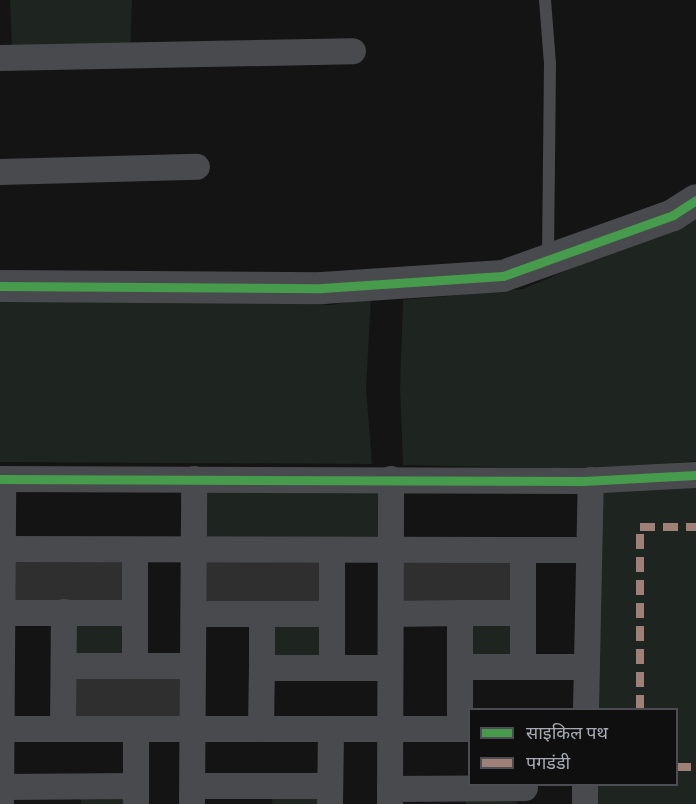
<!DOCTYPE html>
<meta charset="utf-8">
<style>
body{margin:0}
#map{position:relative;width:696px;height:804px;overflow:hidden;background:#141415;font-family:"PT Sans Narrow","Noto Sans Devanagari",sans-serif}
div>[style]{position:absolute}
.green>*{inset:0;background:#1e241f}
.building>*{inset:0;background:#2f2f30}
.service>*{height:12px;margin:-6px;padding:0 6px;transform-origin:6px;border-radius:6px;background:#494a4d}
.minor>*{height:26px;margin:-13px;padding:0 13px;transform-origin:13px;border-radius:13px;background:#494a4d}
.tertiary>*{height:32px;margin:-16px;padding:0 16px;transform-origin:16px;border-radius:16px;background:#494a4d}
.quiet>*{height:8px;margin-top:-4px;transform-origin:0;background:repeating-linear-gradient(90deg,#9e8076 0 15px,transparent 0 23px)}
.cycleway>*{height:9px;margin:-4.5px;padding:0 4.5px;transform-origin:4.5px;border-radius:4.5px;background:#469c4c}
span{translate:-50% -50%;white-space:nowrap;text-align:center;line-height:1.15;-webkit-text-stroke:4.5px #0f0f10;paint-order:stroke}
.legend{position:absolute;left:468px;top:708px;width:210px;height:78px;box-sizing:border-box;background:#0f0f10;border:2px solid #4c4d52;margin:0;padding:8px 10px;list-style:none;font-size:18px;color:#a7abb4}
.legend li{display:flex;align-items:center;gap:12px;height:30px}
.legend b{width:30px;border:2px solid #4c4d52}
</style>
<div id="map">
<div class="green">
<i style="clip-path:polygon(10px 0,132px 0,130px 53px,12px 50px)"></i>
<i style="clip-path:polygon(696px 215px,696px 461px,603px 469px,403px 465px,400px 387px,403px 300px,523px 289px)"></i>
<i style="clip-path:polygon(371px 298px,366px 388px,372px 464px,0 462px,0 302px,241px 301px,331px 305px)"></i>
<i style="clip-path:polygon(194px 479px,391px 479px,391px 550px,194px 550px)"></i>
<i style="clip-path:polygon(596px 479px,696px 479px,696px 804px,594px 804px,594px 785px,676px 784px,676px 710px,595px 709px)"></i>
<i style="clip-path:polygon(71px 619px,126px 619px,127px 659px,69px 659px)"></i>
<i style="clip-path:polygon(269px 620px,324px 622px,325px 659px,267px 660px)"></i>
<i style="clip-path:polygon(467px 620px,515px 620px,516px 660px,465px 660px)"></i>
<i style="clip-path:polygon(81px 792px,130px 793px,130px 804px,81px 804px)"></i>
<i style="clip-path:polygon(273px 793px,322px 793px,322px 804px,272px 804px)"></i>
<i style="clip-path:polygon(466px 794px,517px 796px,517px 804px,466px 804px)"></i>
</div>
<div class="building">
<i style="clip-path:polygon(399px 557px,517px 559px,516px 603px,397px 601px)"></i>
<i style="clip-path:polygon(204px 558px,321px 561px,320px 604px,203px 602px)"></i>
<i style="clip-path:polygon(7px 559px,129px 561px,128px 606px,6px 604px)"></i>
<i style="clip-path:polygon(69px 674px,188px 676px,187px 720px,68px 718px)"></i>
</div>
<div class="service">
<i style="left:545px;top:0;width:64px;rotate:85.5deg"></i>
<i style="left:550px;top:64px;width:196px;rotate:90.6deg"></i>
</div>
<div class="minor">
<i style="left:0;top:58px;width:353px;rotate:-1.1deg"></i>
<i style="left:0;top:172px;width:197px;rotate:-1.5deg"></i>
<i style="left:0;top:479px;width:583px;rotate:0.2deg"></i>
<i style="left:583px;top:481px;width:113px;rotate:-3deg"></i>
<i style="left:0;top:549px;width:589px;rotate:0.1deg"></i>
<i style="left:2px;top:613px;width:133px"></i>
<i style="left:460px;top:613px;width:63px"></i>
<i style="left:194px;top:614px;width:68px"></i>
<i style="left:262px;top:614px;width:54px;rotate:90deg"></i>
<i style="left:262px;top:668px;width:128px"></i>
<i style="left:262px;top:614px;width:70px"></i>
<i style="left:391px;top:614px;width:69px;rotate:-0.8deg"></i>
<i style="left:460px;top:613px;width:54px;rotate:90deg"></i>
<i style="left:460px;top:667px;width:127px"></i>
<i style="left:64px;top:666px;width:129px"></i>
<i style="left:135px;top:666px;width:116px;rotate:-90deg"></i>
<i style="left:523px;top:667px;width:117px;rotate:-90deg"></i>
<i style="left:332px;top:668px;width:118px;rotate:-90deg"></i>
<i style="left:586px;top:710px;width:230px;rotate:-88.8deg"></i>
<i style="left:63px;top:728px;width:116px;rotate:-89.5deg"></i>
<i style="left:0;top:729px;width:470px"></i>
<i style="left:261px;top:729px;width:61px;rotate:-89.1deg"></i>
<i style="left:460px;top:729px;width:62px;rotate:-90deg"></i>
<i style="left:193px;top:786px;width:137px"></i>
<i style="left:1px;top:787px;width:135px;rotate:-0.4deg"></i>
<i style="left:390px;top:789px;width:135px;rotate:-0.4deg"></i>
<i style="left:1px;top:804px;width:325px;rotate:-89.6deg"></i>
<i style="left:136px;top:804px;width:75px;rotate:-90deg"></i>
<i style="left:192px;top:804px;width:325px;rotate:-89.6deg"></i>
<i style="left:330px;top:804px;width:75px;rotate:-89.2deg"></i>
<i style="left:390px;top:804px;width:325px;rotate:-89.8deg"></i>
<i style="left:585px;top:804px;width:20px;rotate:-90deg"></i>
</div>
<div class="tertiary">
<i style="left:0;top:286px;width:322px;rotate:0.4deg"></i>
<i style="left:322px;top:288px;width:181px;rotate:-3.8deg"></i>
<i style="left:503px;top:276px;width:181px;rotate:-19.7deg"></i>
<i style="left:673px;top:215px;width:27px;rotate:-33deg"></i>
</div>
<div class="quiet">
<i style="left:640px;top:710px;width:183px;rotate:-90deg"></i>
<i style="left:640px;top:527px;width:56px"></i>
<i style="left:676px;top:767px;width:20px"></i>
</div>
<div class="cycleway">
<i style="left:0;top:286px;width:322px;rotate:0.4deg"></i>
<i style="left:322px;top:288px;width:181px;rotate:-3.8deg"></i>
<i style="left:503px;top:276px;width:181px;rotate:-19.7deg"></i>
<i style="left:673px;top:215px;width:27px;rotate:-33deg"></i>
<i style="left:0;top:479px;width:583px;rotate:0.2deg"></i>
<i style="left:583px;top:481px;width:113px;rotate:-3deg"></i>
</div>
<ul class="legend">
<li><b style="height:8px;background:#469c4c"></b>साइकिल पथ</li>
<li><b style="height:8px;background:#9e8076"></b>पगडंडी</li>
</ul>
</div>
